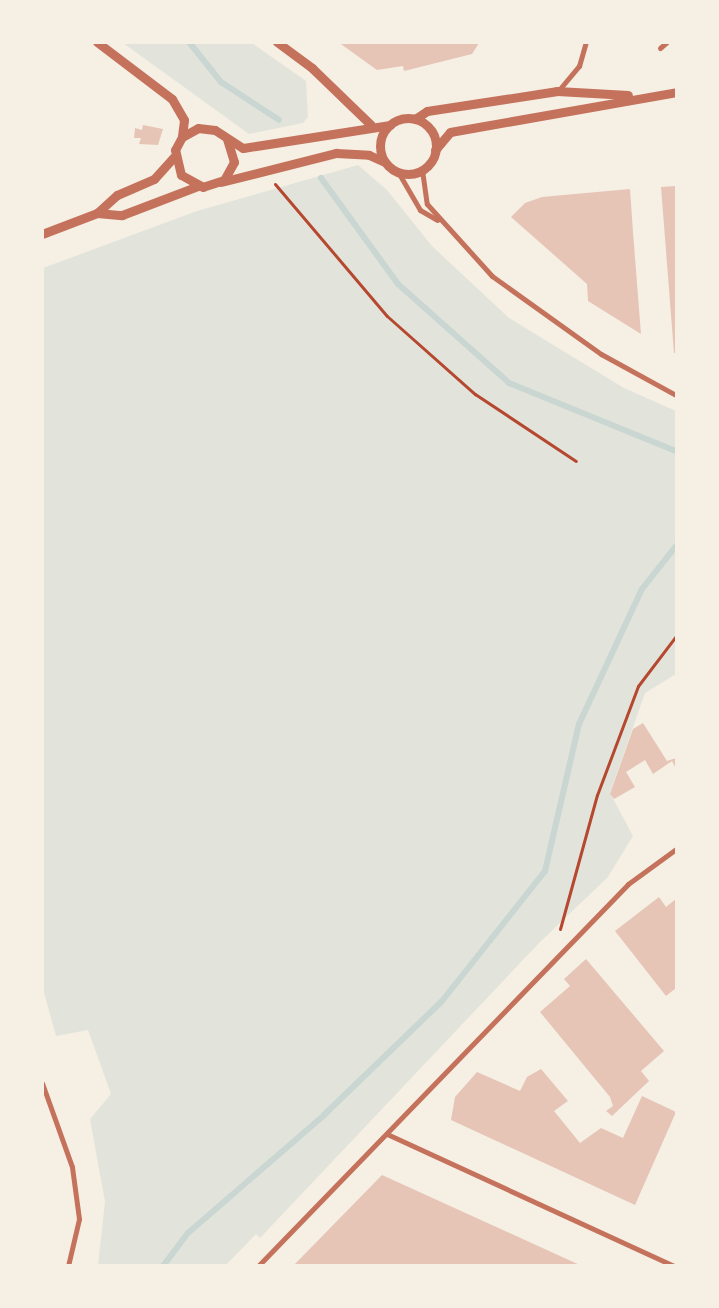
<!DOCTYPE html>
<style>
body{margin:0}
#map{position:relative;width:719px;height:1308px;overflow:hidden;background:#f6efe4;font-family:Jost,sans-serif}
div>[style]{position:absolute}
.green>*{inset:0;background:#e2e4dc}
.stream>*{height:6px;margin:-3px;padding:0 3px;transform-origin:3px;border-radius:3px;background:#c9d6d2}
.building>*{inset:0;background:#e6c5b7}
.path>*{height:3px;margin:-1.5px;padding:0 1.5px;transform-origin:1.5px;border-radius:1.5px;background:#b5482f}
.minor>*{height:5px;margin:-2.5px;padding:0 2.5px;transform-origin:2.5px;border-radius:2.5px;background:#c5725c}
.tertiary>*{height:9px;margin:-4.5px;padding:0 4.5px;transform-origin:4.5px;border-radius:4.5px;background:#c5725c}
.tertiary>.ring{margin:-4.5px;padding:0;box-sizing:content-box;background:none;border:9px solid #c5725c;border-radius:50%}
span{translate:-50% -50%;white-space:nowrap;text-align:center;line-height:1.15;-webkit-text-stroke:4px #f6efe4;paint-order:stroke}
.frame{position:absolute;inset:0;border:44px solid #f6efe4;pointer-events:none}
</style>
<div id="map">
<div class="green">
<i style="clip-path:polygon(123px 43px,252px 43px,306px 81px,308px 117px,303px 123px,249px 134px)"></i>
<i style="clip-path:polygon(358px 165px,387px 190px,432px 246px,509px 318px,624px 388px,676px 411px,676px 674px,645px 693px,610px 793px,633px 836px,608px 877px,540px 942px,260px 1238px,256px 1234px,226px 1265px,98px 1265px,105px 1202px,90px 1119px,111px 1094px,88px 1030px,56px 1036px,43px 989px,43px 268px,197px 211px)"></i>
</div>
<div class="stream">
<i style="left:189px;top:42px;width:51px;rotate:51.3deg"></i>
<i style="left:221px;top:82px;width:69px;rotate:33.2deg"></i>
<i style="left:321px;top:178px;width:131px;rotate:54deg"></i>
<i style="left:398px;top:284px;width:149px;rotate:41.7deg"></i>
<i style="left:509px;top:383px;width:180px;rotate:22.2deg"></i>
<i style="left:163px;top:1266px;width:41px;rotate:-52.9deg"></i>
<i style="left:188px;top:1233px;width:180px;rotate:-40.9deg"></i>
<i style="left:324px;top:1115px;width:164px;rotate:-44deg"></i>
<i style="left:442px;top:1001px;width:166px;rotate:-51.6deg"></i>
<i style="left:545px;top:871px;width:151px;rotate:-77deg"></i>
<i style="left:579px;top:724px;width:149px;rotate:-65deg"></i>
<i style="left:642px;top:589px;width:55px;rotate:-51.7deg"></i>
</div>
<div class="building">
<i style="clip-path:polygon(338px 42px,478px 42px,479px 43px,472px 54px,404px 71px,403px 66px,377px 70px)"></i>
<i style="clip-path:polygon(143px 125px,163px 129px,158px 145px,139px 144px,141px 138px,134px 138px,135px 128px,142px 130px)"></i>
<i style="clip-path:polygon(676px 186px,676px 353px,674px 353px,661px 187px)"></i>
<i style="clip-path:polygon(630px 189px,633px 232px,641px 334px,588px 301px,587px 284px,511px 217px,525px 203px,542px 197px)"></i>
<i style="clip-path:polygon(643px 723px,667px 761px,676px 758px,676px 769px,672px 761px,653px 774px,645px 760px,626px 772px,635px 787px,614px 799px,610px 794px,633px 729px)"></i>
<i style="clip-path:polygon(659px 897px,666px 907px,676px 899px,676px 988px,666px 996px,615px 931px)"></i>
<i style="clip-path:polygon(586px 959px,664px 1051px,641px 1071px,649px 1081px,612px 1116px,606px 1111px,613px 1106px,610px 1097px,540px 1012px,570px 986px,564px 979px)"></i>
<i style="clip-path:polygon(541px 1069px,568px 1101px,554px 1111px,580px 1143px,601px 1128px,623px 1138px,642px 1096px,676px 1112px,635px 1205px,451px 1120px,455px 1097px,477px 1072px,520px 1091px,527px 1077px)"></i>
<i style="clip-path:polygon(382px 1175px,426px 1195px,582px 1266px,293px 1266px)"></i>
</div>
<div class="path">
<i style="left:275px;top:184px;width:173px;rotate:49.7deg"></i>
<i style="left:387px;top:316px;width:118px;rotate:41.6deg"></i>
<i style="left:475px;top:394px;width:121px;rotate:33.6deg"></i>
<i style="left:560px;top:929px;width:139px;rotate:-74.6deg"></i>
<i style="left:597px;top:795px;width:116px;rotate:-69.4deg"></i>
<i style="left:638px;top:686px;width:63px;rotate:-52.8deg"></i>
</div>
<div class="minor">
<i style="left:660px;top:48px;width:9px;rotate:-41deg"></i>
<i style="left:558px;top:91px;width:33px;rotate:-50deg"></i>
<i style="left:579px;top:66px;width:25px;rotate:-74deg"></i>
<i style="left:422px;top:170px;width:34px;rotate:82deg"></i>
<i style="left:427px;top:204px;width:97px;rotate:47.9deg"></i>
<i style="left:492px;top:276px;width:134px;rotate:35.6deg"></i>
<i style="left:601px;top:354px;width:85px;rotate:28.7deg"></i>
<i style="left:398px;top:172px;width:44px;rotate:59.9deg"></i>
<i style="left:420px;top:210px;width:20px;rotate:30deg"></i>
<i style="left:42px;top:1083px;width:89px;rotate:70.3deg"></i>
<i style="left:72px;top:1167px;width:52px;rotate:82.3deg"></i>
<i style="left:79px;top:1219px;width:48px;rotate:103.2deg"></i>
<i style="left:387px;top:1134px;width:316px;rotate:24.7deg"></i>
<i style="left:258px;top:1266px;width:532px;rotate:-45.91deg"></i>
<i style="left:628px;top:884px;width:59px;rotate:-36.1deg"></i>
</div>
<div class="tertiary">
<i style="left:97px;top:42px;width:94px;rotate:37.2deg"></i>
<i style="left:172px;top:99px;width:24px;rotate:60deg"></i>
<i style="left:184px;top:120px;width:17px;rotate:97deg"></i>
<i style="left:277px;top:42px;width:44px;rotate:36.6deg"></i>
<i style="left:312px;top:68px;width:82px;rotate:44deg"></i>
<i class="ring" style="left:380px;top:118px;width:47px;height:47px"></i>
<i style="left:415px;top:119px;width:14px;rotate:-34deg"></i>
<i style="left:427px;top:111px;width:132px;rotate:-8.7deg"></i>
<i style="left:557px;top:91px;width:71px;rotate:3.2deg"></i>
<i style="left:227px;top:139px;width:24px;rotate:73deg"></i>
<i style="left:234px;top:162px;width:21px;rotate:119deg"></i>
<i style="left:224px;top:180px;width:22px;rotate:162deg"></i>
<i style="left:203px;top:187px;width:25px;rotate:-151deg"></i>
<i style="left:181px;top:175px;width:26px;rotate:-103deg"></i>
<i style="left:175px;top:150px;width:15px;rotate:-62deg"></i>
<i style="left:182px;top:137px;width:18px;rotate:-29deg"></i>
<i style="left:198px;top:128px;width:17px;rotate:7deg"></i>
<i style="left:215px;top:130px;width:33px;rotate:33deg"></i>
<i style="left:243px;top:148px;width:149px;rotate:-8.9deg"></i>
<i style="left:435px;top:150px;width:23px;rotate:-50deg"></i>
<i style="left:450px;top:132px;width:230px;rotate:-10deg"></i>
<i style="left:221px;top:182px;width:119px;rotate:-14.2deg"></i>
<i style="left:336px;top:153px;width:33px;rotate:3deg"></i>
<i style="left:369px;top:155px;width:17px;rotate:24deg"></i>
<i style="left:97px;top:213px;width:25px;rotate:5deg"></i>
<i style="left:122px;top:215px;width:81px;rotate:-20.9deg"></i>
<i style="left:42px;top:234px;width:59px;rotate:-20.9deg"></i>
<i style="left:97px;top:213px;width:27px;rotate:-42deg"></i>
<i style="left:117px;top:195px;width:40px;rotate:-23.4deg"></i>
<i style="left:154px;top:179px;width:31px;rotate:-48deg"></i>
</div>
<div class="frame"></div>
</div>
